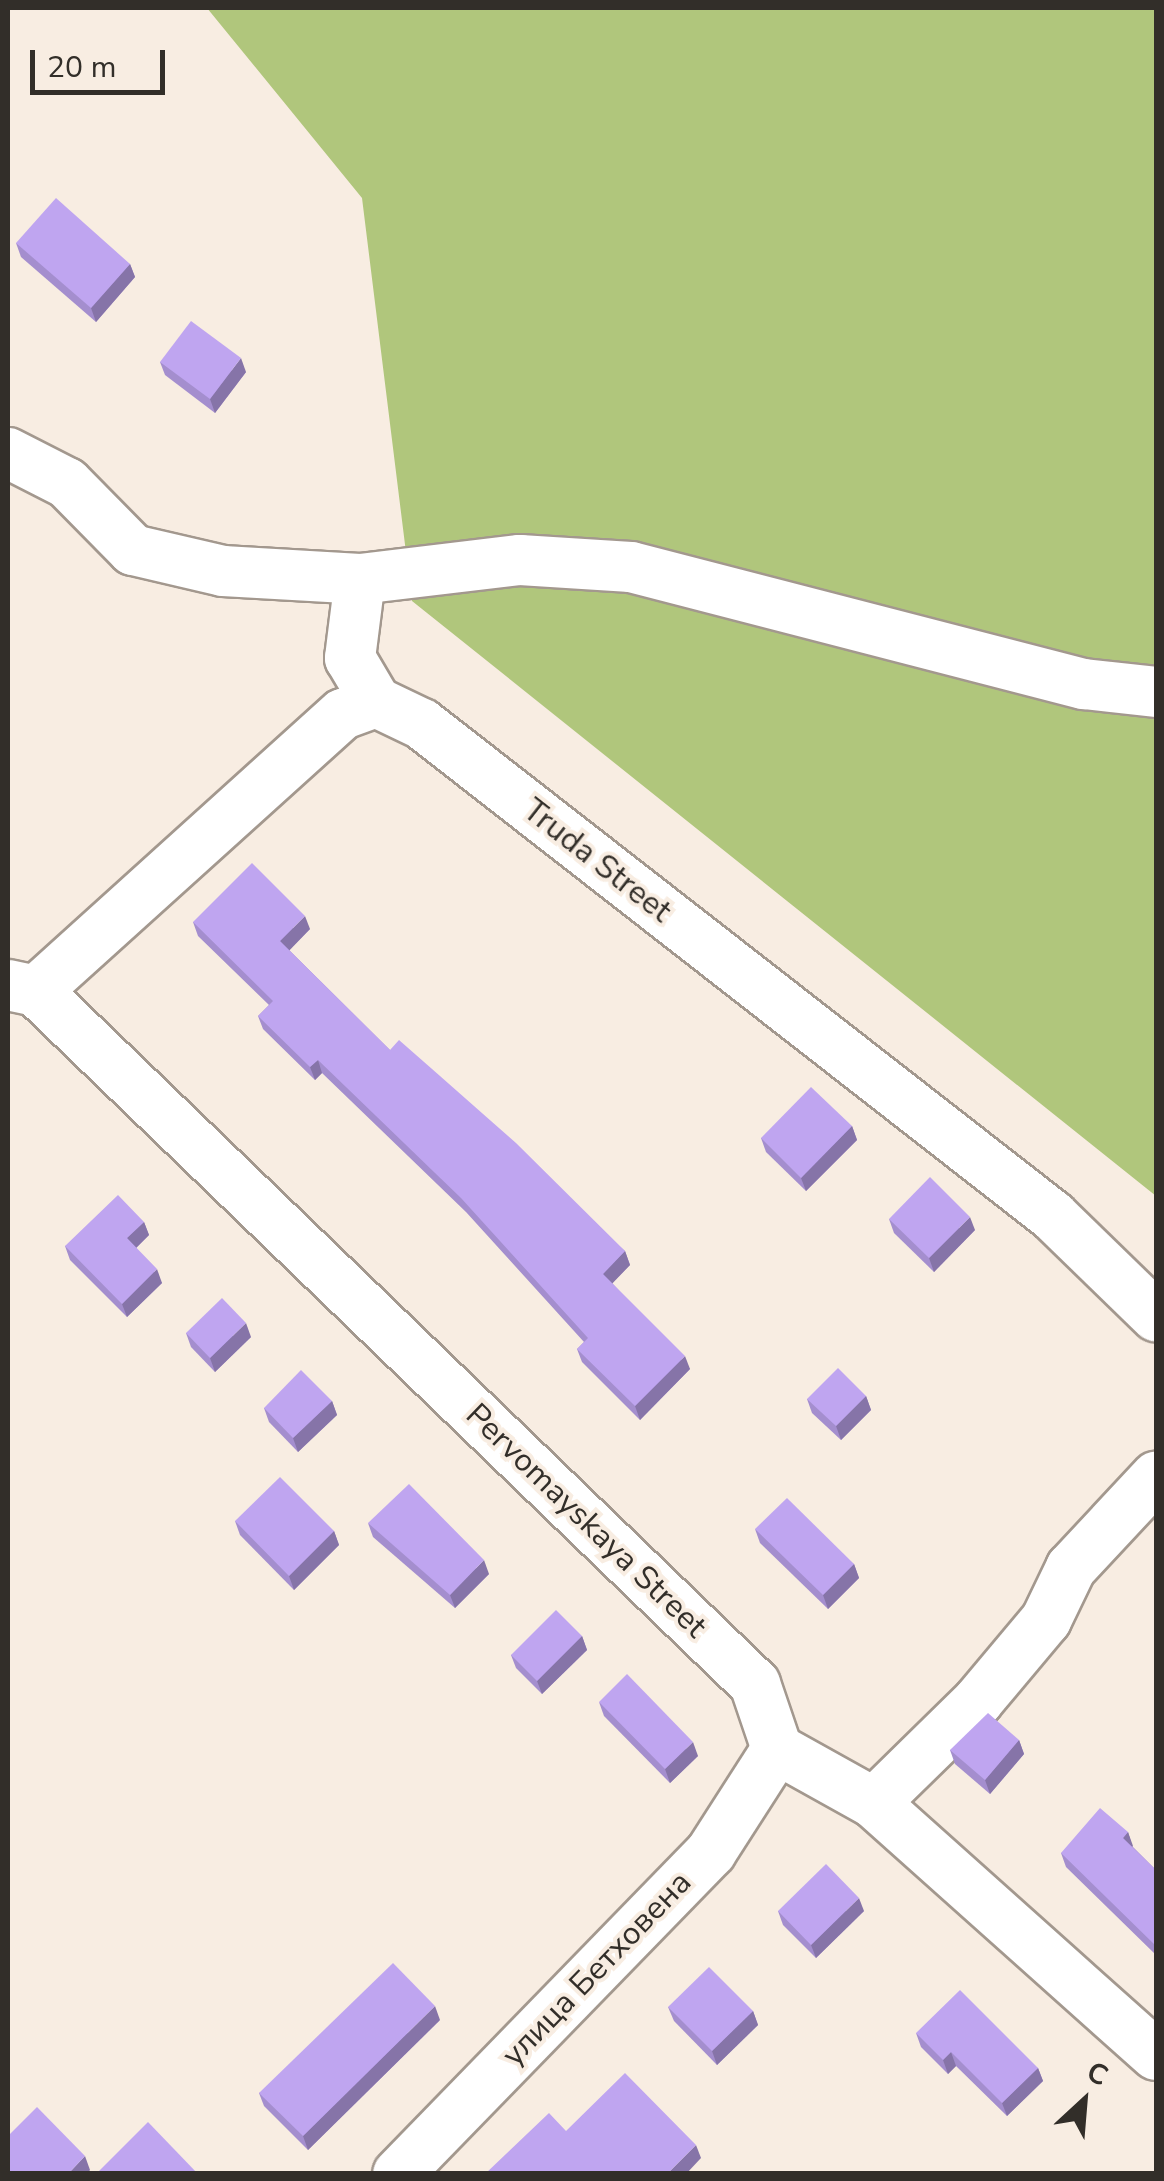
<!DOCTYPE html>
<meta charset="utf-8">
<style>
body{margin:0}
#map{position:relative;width:1164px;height:2181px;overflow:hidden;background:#f8ede2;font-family:"Nunito Sans",sans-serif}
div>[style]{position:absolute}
.green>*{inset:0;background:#b0c67c}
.roads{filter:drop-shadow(2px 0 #a3988e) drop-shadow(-2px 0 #a3988e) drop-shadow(0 2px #a3988e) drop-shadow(0 -2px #a3988e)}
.minor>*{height:50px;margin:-25px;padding:0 25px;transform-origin:25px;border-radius:25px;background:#fff}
.wall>*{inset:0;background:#a48ece}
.shaded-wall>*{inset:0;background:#8674a8}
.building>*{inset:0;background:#bfa5f0}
span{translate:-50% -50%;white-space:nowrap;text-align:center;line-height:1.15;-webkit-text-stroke:8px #f8ede2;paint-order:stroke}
.street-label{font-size:32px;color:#322e29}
.frame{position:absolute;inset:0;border:10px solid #322e29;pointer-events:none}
.north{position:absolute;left:1034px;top:2051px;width:100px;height:100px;-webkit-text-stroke:8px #f8ede2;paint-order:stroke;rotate:26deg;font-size:28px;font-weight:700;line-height:40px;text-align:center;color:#322e29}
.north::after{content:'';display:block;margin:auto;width:35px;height:45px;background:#322e29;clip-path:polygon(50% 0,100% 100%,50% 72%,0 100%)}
.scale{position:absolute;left:30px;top:50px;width:135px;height:45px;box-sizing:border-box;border:5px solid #322e29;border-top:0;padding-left:12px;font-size:30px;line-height:35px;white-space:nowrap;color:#322e29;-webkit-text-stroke:8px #f8ede2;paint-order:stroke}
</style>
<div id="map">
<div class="green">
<i style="clip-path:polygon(207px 8px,1156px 8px,1156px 1196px,412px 601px,362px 198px)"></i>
</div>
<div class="roads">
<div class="minor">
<i style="left:8px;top:453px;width:66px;rotate:27deg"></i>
<i style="left:67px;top:483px;width:94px;rotate:45.4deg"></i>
<i style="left:133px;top:550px;width:92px;rotate:13.1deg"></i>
<i style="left:223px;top:571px;width:137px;rotate:3.3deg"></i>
<i style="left:360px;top:579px;width:161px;rotate:-6.8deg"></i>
<i style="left:520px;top:560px;width:111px;rotate:3.6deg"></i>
<i style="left:631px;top:567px;width:468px;rotate:14.5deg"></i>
<i style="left:1084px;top:684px;width:72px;rotate:6.3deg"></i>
<i style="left:360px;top:579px;width:80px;rotate:97.2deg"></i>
<i style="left:350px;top:658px;width:51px;rotate:59.4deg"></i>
<i style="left:8px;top:985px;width:29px;rotate:12deg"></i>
<i style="left:36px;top:991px;width:999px;rotate:43.95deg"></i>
<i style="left:755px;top:1684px;width:69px;rotate:71.3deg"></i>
<i style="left:777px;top:1749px;width:111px;rotate:29.1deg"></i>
<i style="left:874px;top:1803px;width:378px;rotate:41.8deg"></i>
<i style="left:36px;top:991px;width:413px;rotate:-42.1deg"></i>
<i style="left:343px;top:714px;width:35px;rotate:-20deg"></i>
<i style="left:376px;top:702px;width:51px;rotate:25.6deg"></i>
<i style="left:422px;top:724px;width:800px;rotate:37.94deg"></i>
<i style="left:1053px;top:1216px;width:144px;rotate:44.2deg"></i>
<i style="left:874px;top:1803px;width:146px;rotate:-44.4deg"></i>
<i style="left:978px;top:1701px;width:106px;rotate:-50deg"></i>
<i style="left:1046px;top:1620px;width:58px;rotate:-64.3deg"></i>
<i style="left:1071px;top:1568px;width:125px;rotate:-47deg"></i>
<i style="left:398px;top:2174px;width:449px;rotate:-45.8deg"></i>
<i style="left:711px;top:1852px;width:122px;rotate:-57.3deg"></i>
</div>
</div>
<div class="wall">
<i style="clip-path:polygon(16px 243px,130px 264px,135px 277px,96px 322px,21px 257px)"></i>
<i style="clip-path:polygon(160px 362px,246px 372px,215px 413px,165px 375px)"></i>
<i style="clip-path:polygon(193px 922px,310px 929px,289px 950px,390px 1050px,625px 1251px,630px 1265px,612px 1283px,690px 1369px,640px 1420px,582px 1362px,577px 1349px,584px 1342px,466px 1212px,322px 1073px,315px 1080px,263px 1029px,258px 1016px,269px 1005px,198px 936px)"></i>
<i style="clip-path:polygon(852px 1126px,857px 1140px,806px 1191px,766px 1152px,761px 1138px)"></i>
<i style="clip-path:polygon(889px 1219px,975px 1230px,934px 1272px,894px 1233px)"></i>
<i style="clip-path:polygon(144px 1222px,149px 1235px,136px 1248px,162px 1283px,127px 1317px,70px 1260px,65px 1246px)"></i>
<i style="clip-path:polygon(186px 1333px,251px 1337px,215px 1372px,191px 1347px)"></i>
<i style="clip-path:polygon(866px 1396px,871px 1410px,841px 1440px,812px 1413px,807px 1399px)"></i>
<i style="clip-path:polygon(332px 1401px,337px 1415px,298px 1452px,269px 1422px,264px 1408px)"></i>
<i style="clip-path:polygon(235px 1521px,334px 1531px,339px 1545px,294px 1590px,240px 1535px)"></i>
<i style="clip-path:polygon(368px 1523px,489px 1574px,455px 1608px,373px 1537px)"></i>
<i style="clip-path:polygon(755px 1529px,854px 1564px,859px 1578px,828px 1609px,760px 1543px)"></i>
<i style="clip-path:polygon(582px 1636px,587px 1650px,542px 1694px,516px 1668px,511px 1655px)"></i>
<i style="clip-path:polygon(599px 1702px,698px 1756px,670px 1783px,604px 1716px)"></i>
<i style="clip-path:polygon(1019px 1740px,1024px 1754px,990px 1794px,955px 1764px,950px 1750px)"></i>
<i style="clip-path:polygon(1128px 1832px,1132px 1846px,1156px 1870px,1156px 1955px,1066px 1867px,1061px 1853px)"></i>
<i style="clip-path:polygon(778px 1911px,864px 1911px,816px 1958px,783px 1925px)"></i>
<i style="clip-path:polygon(668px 2007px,753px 2011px,758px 2025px,717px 2065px,674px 2021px)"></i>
<i style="clip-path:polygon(440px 2020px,308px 2150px,264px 2106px,259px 2093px)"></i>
<i style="clip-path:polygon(916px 2033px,1038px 2068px,1043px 2081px,1007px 2116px,956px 2066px,948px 2074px,921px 2047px)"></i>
</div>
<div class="shaded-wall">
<i style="clip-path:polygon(130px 264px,135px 277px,96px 322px,91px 308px)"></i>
<i style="clip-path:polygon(241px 358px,246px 372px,215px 413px,210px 399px)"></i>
<i style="clip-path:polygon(305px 916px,310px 929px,285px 955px,280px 941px)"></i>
<i style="clip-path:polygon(318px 1060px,322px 1073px,315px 1080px,310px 1067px)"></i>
<i style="clip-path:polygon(852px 1126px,857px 1140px,806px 1191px,801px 1178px)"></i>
<i style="clip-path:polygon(970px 1217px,975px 1230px,934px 1272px,929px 1258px)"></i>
<i style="clip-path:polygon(144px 1222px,149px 1235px,132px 1252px,127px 1238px)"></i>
<i style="clip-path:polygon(625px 1251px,630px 1265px,608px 1288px,603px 1274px)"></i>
<i style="clip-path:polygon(157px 1269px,162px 1283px,127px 1317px,122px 1304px)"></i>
<i style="clip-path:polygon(246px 1323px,251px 1337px,215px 1372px,210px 1358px)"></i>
<i style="clip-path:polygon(685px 1356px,690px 1369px,640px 1420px,635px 1406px)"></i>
<i style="clip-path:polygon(866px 1396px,871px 1410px,841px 1440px,836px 1426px)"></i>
<i style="clip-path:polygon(332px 1401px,337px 1415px,298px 1452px,293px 1438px)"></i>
<i style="clip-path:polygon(334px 1531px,339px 1545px,294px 1590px,289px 1576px)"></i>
<i style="clip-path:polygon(484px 1560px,489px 1574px,455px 1608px,450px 1595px)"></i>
<i style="clip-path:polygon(854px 1564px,859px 1578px,828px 1609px,823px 1595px)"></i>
<i style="clip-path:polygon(582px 1636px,587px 1650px,542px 1694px,537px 1681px)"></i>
<i style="clip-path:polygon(1019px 1740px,1024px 1754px,990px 1794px,985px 1780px)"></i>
<i style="clip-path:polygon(693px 1742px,698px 1756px,670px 1783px,665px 1769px)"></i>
<i style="clip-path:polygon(1128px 1832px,1133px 1846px,1128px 1851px,1123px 1838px)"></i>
<i style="clip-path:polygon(859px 1898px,864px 1911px,816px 1958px,811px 1945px)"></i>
<i style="clip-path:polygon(435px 2006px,440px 2020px,308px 2150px,303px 2136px)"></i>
<i style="clip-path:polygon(753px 2011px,758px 2025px,717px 2065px,712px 2051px)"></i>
<i style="clip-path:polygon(951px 2052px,956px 2066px,948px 2074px,943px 2060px)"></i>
<i style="clip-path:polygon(1038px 2068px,1043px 2081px,1007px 2116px,1002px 2103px)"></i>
<i style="clip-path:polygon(696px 2145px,701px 2158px,686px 2174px,667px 2174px)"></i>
<i style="clip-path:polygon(85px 2156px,90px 2170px,87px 2174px,68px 2174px)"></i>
</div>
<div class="building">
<i style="clip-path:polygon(56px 198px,130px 264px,91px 308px,16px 243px)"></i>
<i style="clip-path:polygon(191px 321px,241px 358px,210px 399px,160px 362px)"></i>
<i style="clip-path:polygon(252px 863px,305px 916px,280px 941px,390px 1050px,399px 1040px,516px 1143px,625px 1251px,603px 1274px,685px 1356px,635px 1406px,577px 1349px,588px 1338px,461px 1198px,318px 1060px,310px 1067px,258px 1016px,273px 1001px,193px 922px)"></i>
<i style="clip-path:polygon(811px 1087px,852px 1126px,801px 1178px,761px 1138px)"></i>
<i style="clip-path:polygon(930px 1177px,970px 1217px,929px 1258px,889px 1219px)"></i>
<i style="clip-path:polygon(118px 1195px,144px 1222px,127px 1238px,157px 1269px,122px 1304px,65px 1246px)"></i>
<i style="clip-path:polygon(222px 1298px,246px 1323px,210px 1358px,186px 1333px)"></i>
<i style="clip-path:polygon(838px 1368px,866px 1396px,836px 1426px,807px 1399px)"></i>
<i style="clip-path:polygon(301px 1370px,332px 1401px,293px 1438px,264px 1408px)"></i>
<i style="clip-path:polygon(280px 1477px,334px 1531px,289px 1576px,235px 1521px)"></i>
<i style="clip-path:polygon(409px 1484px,484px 1560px,450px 1595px,368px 1523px)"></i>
<i style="clip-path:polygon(787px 1498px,854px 1564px,823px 1595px,755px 1529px)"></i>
<i style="clip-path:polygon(556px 1610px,582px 1636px,537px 1681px,511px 1655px)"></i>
<i style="clip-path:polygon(627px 1674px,693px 1742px,665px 1769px,599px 1702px)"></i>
<i style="clip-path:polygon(988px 1713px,1019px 1740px,985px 1780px,950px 1750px)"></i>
<i style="clip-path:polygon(1100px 1808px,1128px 1832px,1123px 1838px,1156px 1870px,1156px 1946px,1061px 1853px)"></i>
<i style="clip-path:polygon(826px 1864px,859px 1898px,811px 1945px,778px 1911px)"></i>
<i style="clip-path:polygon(393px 1963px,435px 2006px,303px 2136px,259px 2093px)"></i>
<i style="clip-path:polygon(709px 1967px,753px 2011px,712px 2051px,668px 2007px)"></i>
<i style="clip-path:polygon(960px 1990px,1038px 2068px,1002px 2103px,951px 2052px,943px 2060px,916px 2033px)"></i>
<i style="clip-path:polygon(625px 2073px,696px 2145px,667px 2174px,485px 2174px,549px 2113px,566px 2131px)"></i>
<i style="clip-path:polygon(37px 2107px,85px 2156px,68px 2174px,8px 2174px,8px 2136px)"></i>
<i style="clip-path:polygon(148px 2122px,198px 2174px,96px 2174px)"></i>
</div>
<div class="street-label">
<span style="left:597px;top:861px;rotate:38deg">Truda Street</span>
<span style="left:586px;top:1521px;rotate:44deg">Pervomayskaya Street</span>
<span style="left:597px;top:1969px;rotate:-46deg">улица Бетховена</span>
</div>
<div class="frame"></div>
<div class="north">С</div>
<div class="scale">20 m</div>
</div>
